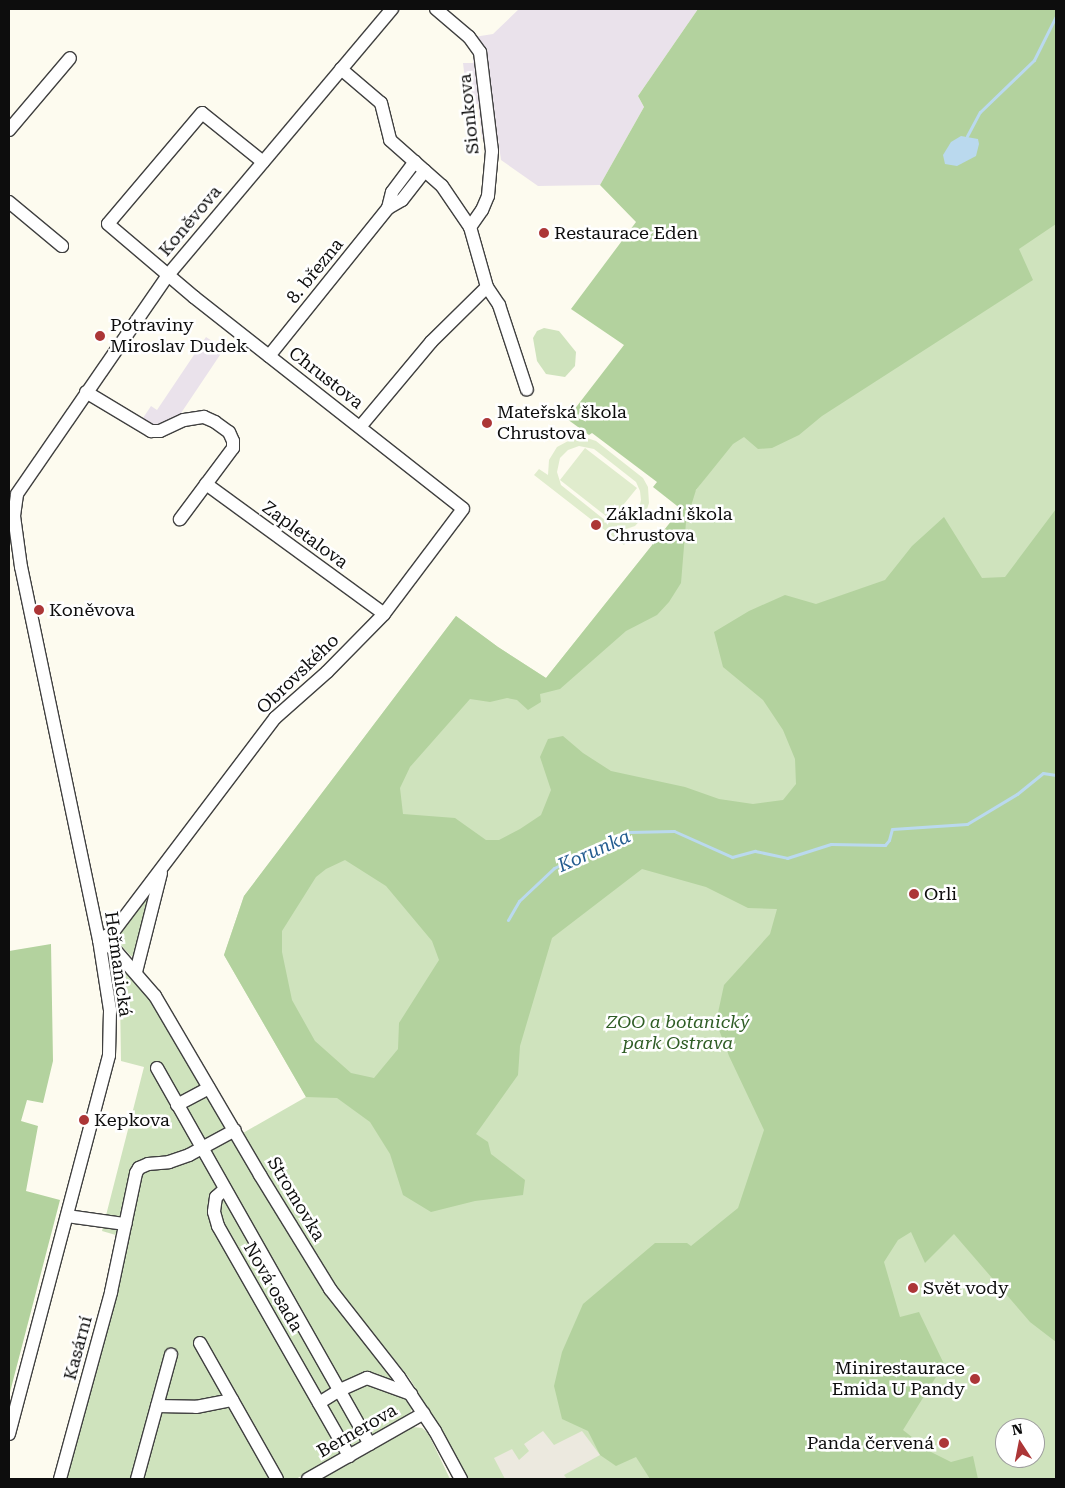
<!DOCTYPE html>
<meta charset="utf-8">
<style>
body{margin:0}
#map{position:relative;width:1065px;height:1488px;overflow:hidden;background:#fdfbef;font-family:"Roboto Serif",serif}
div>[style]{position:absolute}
.industrial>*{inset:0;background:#eae2eb}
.green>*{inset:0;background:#cfe3bd}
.forest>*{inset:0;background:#b3d29e}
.pitch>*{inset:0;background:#e0eccd}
.plaza>*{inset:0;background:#ece9df}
.water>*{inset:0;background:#bad9ee}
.stream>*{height:3px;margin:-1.5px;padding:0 1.5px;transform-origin:1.5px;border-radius:1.5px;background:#bad9ee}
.roads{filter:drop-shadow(1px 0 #404040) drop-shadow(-1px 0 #404040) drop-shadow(0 1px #404040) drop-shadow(0 -1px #404040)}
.minor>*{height:12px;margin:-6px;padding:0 6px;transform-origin:6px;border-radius:6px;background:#fff}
.dots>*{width:14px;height:14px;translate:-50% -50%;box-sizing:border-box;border:2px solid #fff;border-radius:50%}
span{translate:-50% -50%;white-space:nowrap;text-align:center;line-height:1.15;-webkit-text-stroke:5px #fff;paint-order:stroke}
.street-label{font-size:18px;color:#0d0d0d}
.poi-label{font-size:18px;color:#0d0d0d}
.left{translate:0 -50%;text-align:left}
.right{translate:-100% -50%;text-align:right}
.park-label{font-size:18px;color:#2f5d25;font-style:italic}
.water-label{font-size:19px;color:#255d90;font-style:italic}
.frame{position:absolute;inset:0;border:10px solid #0d0d0d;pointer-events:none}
.north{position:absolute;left:995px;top:1418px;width:50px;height:50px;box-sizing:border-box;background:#fff;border:1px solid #9e9e9e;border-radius:50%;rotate:349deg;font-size:14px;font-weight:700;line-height:20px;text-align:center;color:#0d0d0d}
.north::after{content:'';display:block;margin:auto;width:18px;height:22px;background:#ac3637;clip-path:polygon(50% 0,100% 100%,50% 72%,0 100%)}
</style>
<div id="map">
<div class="industrial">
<i style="clip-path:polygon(519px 9px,698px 9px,638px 96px,644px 107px,600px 185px,538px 186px,501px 160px,498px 139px,482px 139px,478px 104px,468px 106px,463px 63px,473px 63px,473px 58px,487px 56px,474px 37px,493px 34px)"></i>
<i style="clip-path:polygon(206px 337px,224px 349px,167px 434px,143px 418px,151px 406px,157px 410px)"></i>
</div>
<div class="green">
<i style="clip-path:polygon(evenodd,1056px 9px,1056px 1479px,466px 1479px,462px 1466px,410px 1379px,337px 1288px,243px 1133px,306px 1097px,224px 955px,244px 896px,456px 616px,498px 647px,546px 678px,696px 490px,1056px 9px,1005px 1428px,1035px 1428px,1035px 1458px,1005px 1458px,1005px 1428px)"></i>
<i style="clip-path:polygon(544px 328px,559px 331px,576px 352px,575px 366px,565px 377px,546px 374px,537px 361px,533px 338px,537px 331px)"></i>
<i style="clip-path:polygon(150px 889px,134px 956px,131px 956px,117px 941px,117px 932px)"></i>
<i style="clip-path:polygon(114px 956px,140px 983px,412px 1409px,410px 1413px,296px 1479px,64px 1479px,126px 1238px,102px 1231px,144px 1067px,121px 1061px,120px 998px,113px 960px)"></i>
<i style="clip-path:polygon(413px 1427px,422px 1428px,428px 1433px,450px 1479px,322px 1479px)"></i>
</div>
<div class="forest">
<i style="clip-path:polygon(evenodd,698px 9px,1056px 9px,1056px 224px,1019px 249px,1033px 280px,822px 416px,799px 435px,772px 448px,758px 449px,744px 437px,733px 444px,696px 490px,686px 522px,681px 583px,669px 602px,657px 615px,626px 631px,560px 689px,540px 694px,541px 702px,528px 710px,517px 700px,507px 698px,490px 702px,470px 699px,410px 767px,400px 788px,403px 814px,455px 818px,486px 840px,499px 840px,520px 829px,541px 815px,551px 790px,540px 757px,548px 739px,563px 736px,583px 753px,611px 771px,685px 787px,719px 799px,753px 804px,783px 800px,796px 784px,795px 759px,783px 730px,763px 700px,723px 667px,714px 632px,749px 611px,785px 595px,816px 604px,885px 580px,912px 546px,944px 517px,982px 578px,1005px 577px,1056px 509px,1056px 1342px,1030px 1322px,954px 1234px,925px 1263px,911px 1232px,898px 1240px,884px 1262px,900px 1317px,919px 1312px,944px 1364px,903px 1430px,931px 1452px,951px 1462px,973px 1456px,978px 1479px,650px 1479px,636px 1457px,616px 1466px,600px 1455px,588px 1431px,562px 1419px,554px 1386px,562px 1352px,583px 1304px,655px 1243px,687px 1243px,691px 1246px,738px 1208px,764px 1130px,729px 1056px,716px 1022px,724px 985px,770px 934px,777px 909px,748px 908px,706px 887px,642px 869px,552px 938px,520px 1046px,518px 1075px,476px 1134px,488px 1142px,491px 1154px,525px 1180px,523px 1195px,475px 1201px,431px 1212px,403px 1195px,390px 1154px,370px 1122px,337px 1098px,306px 1097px,224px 955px,244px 896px,456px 616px,498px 647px,546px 678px,681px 509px,653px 487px,657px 482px,592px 433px,589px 435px,567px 419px,624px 345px,571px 309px,636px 222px,600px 185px,644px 107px,638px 96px,698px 9px,345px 860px,386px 886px,432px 941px,439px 960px,399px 1023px,398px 1049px,374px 1078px,351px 1073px,315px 1041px,292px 1000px,282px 952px,282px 931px,316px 877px,326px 869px,345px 860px)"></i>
<i style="clip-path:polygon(51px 944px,53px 1061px,43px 1103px,27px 1100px,21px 1121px,38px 1126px,26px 1191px,60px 1200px,9px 1396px,9px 951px)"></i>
</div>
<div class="pitch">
<i style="clip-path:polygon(evenodd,584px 437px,596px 441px,643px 478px,648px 487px,649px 503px,645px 515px,635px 526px,620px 531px,629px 539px,624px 545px,534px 475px,539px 469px,548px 475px,549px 460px,557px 447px,570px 440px,584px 437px,579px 446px,594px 449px,636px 482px,640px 491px,641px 500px,638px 512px,631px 518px,619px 523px,606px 521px,561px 485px,557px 472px,560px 458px,568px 450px,579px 446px)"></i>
<i style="clip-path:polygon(585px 448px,637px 488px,611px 520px,560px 480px)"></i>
</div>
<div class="plaza">
<i style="clip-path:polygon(543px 1431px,554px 1445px,582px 1431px,600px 1455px,564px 1475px,567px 1479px,505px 1479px,494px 1458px,512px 1449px,519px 1460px,529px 1451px,524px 1444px)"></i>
</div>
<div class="water">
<i style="clip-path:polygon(961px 136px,978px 139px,979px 144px,976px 156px,957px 166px,945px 164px,943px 155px,951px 142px)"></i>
</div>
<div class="stream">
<i style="left:967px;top:136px;width:27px;rotate:-62deg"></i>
<i style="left:980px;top:112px;width:75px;rotate:-43.9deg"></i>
<i style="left:1034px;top:60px;width:49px;rotate:-63.4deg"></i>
<i style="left:508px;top:920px;width:22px;rotate:-60deg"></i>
<i style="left:519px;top:901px;width:48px;rotate:-43.3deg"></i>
<i style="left:554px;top:868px;width:83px;rotate:-25.6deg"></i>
<i style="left:629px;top:832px;width:45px;rotate:-1.3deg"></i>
<i style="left:674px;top:831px;width:64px;rotate:24.1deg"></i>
<i style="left:732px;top:857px;width:24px;rotate:-15deg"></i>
<i style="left:755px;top:851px;width:33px;rotate:12deg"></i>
<i style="left:787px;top:858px;width:46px;rotate:-17.7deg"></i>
<i style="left:831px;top:844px;width:54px;rotate:1.1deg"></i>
<i style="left:885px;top:845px;width:6px;rotate:-51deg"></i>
<i style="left:889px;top:840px;width:11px;rotate:-75deg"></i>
<i style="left:892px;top:829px;width:75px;rotate:-3.8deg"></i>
<i style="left:967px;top:824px;width:58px;rotate:-31deg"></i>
<i style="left:1017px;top:794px;width:33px;rotate:-39deg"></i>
<i style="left:1043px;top:773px;width:13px;rotate:9deg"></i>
</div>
<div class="roads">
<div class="minor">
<i style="left:436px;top:9px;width:43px;rotate:40.3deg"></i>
<i style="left:469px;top:37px;width:19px;rotate:54deg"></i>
<i style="left:480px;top:52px;width:100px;rotate:83.1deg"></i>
<i style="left:492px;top:151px;width:45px;rotate:95.1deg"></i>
<i style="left:488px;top:196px;width:15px;rotate:113deg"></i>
<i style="left:482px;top:210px;width:21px;rotate:125deg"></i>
<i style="left:341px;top:69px;width:52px;rotate:40.4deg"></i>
<i style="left:381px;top:103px;width:38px;rotate:76deg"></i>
<i style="left:390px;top:140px;width:69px;rotate:41.5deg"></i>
<i style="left:442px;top:186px;width:50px;rotate:55.7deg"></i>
<i style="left:470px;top:227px;width:62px;rotate:74.2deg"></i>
<i style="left:487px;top:287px;width:22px;rotate:56deg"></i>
<i style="left:499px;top:305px;width:89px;rotate:71.8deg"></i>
<i style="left:9px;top:130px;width:94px;rotate:-49.7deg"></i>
<i style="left:263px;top:162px;width:78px;rotate:-141.2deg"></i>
<i style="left:202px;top:113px;width:145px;rotate:130.3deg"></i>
<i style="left:108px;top:224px;width:113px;rotate:40.3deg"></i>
<i style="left:194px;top:297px;width:342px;rotate:38.2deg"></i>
<i style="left:463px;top:509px;width:131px;rotate:127deg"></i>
<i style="left:384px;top:614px;width:81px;rotate:134.5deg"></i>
<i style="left:327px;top:672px;width:69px;rotate:138.5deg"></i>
<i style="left:275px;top:718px;width:268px;rotate:127.1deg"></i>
<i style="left:113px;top:932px;width:16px;rotate:150deg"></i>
<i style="left:99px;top:940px;width:19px;rotate:32deg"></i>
<i style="left:115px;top:950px;width:61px;rotate:49deg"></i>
<i style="left:155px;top:996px;width:208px;rotate:59.6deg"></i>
<i style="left:260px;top:1175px;width:134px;rotate:58.4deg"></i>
<i style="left:330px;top:1289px;width:112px;rotate:51.9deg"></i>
<i style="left:399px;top:1377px;width:65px;rotate:56.3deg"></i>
<i style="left:435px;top:1431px;width:55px;rotate:61.6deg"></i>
<i style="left:9px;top:202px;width:69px;rotate:39.7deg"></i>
<i style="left:388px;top:208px;width:16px;rotate:-76deg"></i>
<i style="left:392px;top:192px;width:38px;rotate:-53deg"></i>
<i style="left:269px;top:356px;width:190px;rotate:-51.2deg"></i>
<i style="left:388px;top:208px;width:16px;rotate:-30deg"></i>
<i style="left:402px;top:200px;width:37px;rotate:-52deg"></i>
<i style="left:86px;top:392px;width:76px;rotate:31deg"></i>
<i style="left:151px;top:431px;width:9px"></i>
<i style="left:160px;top:431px;width:26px;rotate:-25deg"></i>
<i style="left:184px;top:420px;width:20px;rotate:-9deg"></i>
<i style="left:204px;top:417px;width:12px;rotate:24deg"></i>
<i style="left:215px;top:422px;width:17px;rotate:36deg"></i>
<i style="left:229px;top:432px;width:10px;rotate:66deg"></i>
<i style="left:233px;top:441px;width:7px;rotate:90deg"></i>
<i style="left:233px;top:448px;width:89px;rotate:126.7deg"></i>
<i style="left:360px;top:427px;width:111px;rotate:-50.1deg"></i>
<i style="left:431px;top:342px;width:78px;rotate:-44.5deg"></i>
<i style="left:206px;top:484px;width:220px;rotate:36.1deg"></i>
<i style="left:136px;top:972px;width:102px;rotate:-75.8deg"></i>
<i style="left:157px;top:1068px;width:432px;rotate:60.5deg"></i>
<i style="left:177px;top:1105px;width:36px;rotate:-28deg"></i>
<i style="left:225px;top:1189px;width:12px;rotate:138deg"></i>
<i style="left:216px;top:1197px;width:15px;rotate:98deg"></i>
<i style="left:214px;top:1212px;width:15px;rotate:74deg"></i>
<i style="left:218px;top:1226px;width:265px;rotate:60.3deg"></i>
<i style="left:67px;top:1216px;width:59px;rotate:7.9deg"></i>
<i style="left:200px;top:1343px;width:156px;rotate:60.5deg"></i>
<i style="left:319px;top:1403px;width:25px;rotate:-32deg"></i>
<i style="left:340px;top:1390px;width:30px;rotate:-24deg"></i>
<i style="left:367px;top:1378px;width:47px;rotate:20deg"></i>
<i style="left:157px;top:1406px;width:39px;rotate:1deg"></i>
<i style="left:196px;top:1407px;width:37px;rotate:-11deg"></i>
<i style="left:9px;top:1434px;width:392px;rotate:-75.2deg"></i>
<i style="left:109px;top:1055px;width:45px;rotate:-88.7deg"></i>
<i style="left:110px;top:1010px;width:71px;rotate:-98.9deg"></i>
<i style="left:99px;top:940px;width:381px;rotate:-101.8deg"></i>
<i style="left:21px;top:567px;width:51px;rotate:-97.8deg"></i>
<i style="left:14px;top:516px;width:22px;rotate:-82deg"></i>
<i style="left:17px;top:494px;width:266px;rotate:-55.4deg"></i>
<i style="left:168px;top:275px;width:348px;rotate:-49.9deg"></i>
<i style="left:60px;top:1479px;width:194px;rotate:-74.7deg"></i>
<i style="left:111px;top:1292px;width:122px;rotate:-78.1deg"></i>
<i style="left:136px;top:1173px;width:6px;rotate:-59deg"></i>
<i style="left:139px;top:1168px;width:10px;rotate:-24deg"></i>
<i style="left:148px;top:1164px;width:21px;rotate:-5deg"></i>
<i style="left:169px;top:1162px;width:21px;rotate:-19deg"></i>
<i style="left:189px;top:1155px;width:52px;rotate:-28.5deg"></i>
<i style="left:137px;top:1479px;width:129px;rotate:-74.7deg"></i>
<i style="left:308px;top:1479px;width:133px;rotate:-29.6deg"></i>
</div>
</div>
<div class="dots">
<i style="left:544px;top:233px;background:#ac3637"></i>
<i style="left:100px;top:336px;background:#ac3637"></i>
<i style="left:487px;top:423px;background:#ac3637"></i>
<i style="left:596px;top:525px;background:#ac3637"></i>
<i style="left:39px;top:610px;background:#ac3637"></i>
<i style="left:914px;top:894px;background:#ac3637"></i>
<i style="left:84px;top:1120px;background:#ac3637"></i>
<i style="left:913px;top:1288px;background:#ac3637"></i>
<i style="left:975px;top:1379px;background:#ac3637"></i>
<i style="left:944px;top:1443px;background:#ac3637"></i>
</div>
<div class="street-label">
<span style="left:469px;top:114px;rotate:-96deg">Sionkova</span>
<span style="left:190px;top:221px;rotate:-50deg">Koněvova</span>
<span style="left:315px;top:271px;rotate:-51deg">8. března</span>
<span style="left:326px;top:378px;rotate:38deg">Chrustova</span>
<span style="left:305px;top:535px;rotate:36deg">Zapletalova</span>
<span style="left:298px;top:674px;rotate:-44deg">Obrovského</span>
<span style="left:118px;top:964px;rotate:82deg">Heřmanická</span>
<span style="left:296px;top:1199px;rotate:59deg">Stromovka</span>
<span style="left:273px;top:1287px;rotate:60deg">Nová osada</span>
<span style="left:78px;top:1348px;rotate:-75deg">Kasární</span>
<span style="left:357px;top:1431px;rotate:-30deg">Bernerova</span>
</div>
<div class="poi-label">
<span class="left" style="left:554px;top:233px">Restaurace Eden</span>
<span class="left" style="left:110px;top:336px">Potraviny<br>Miroslav Dudek</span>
<span class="left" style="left:497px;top:423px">Mateřská škola<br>Chrustova</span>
<span class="left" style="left:606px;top:525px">Základní škola<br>Chrustova</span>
<span class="left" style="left:49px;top:610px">Koněvova</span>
<span class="left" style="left:924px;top:894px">Orli</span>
<span class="left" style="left:94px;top:1120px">Kepkova</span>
<span class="left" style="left:923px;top:1288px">Svět vody</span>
<span class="right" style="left:965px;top:1379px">Minirestaurace<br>Emida U Pandy</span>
<span class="right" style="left:934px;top:1443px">Panda červená</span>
</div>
<div class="park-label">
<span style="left:678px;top:1033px">ZOO a botanický<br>park Ostrava</span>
</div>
<div class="water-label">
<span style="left:594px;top:851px;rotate:-24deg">Korunka</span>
</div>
<div class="frame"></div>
<div class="north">N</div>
</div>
